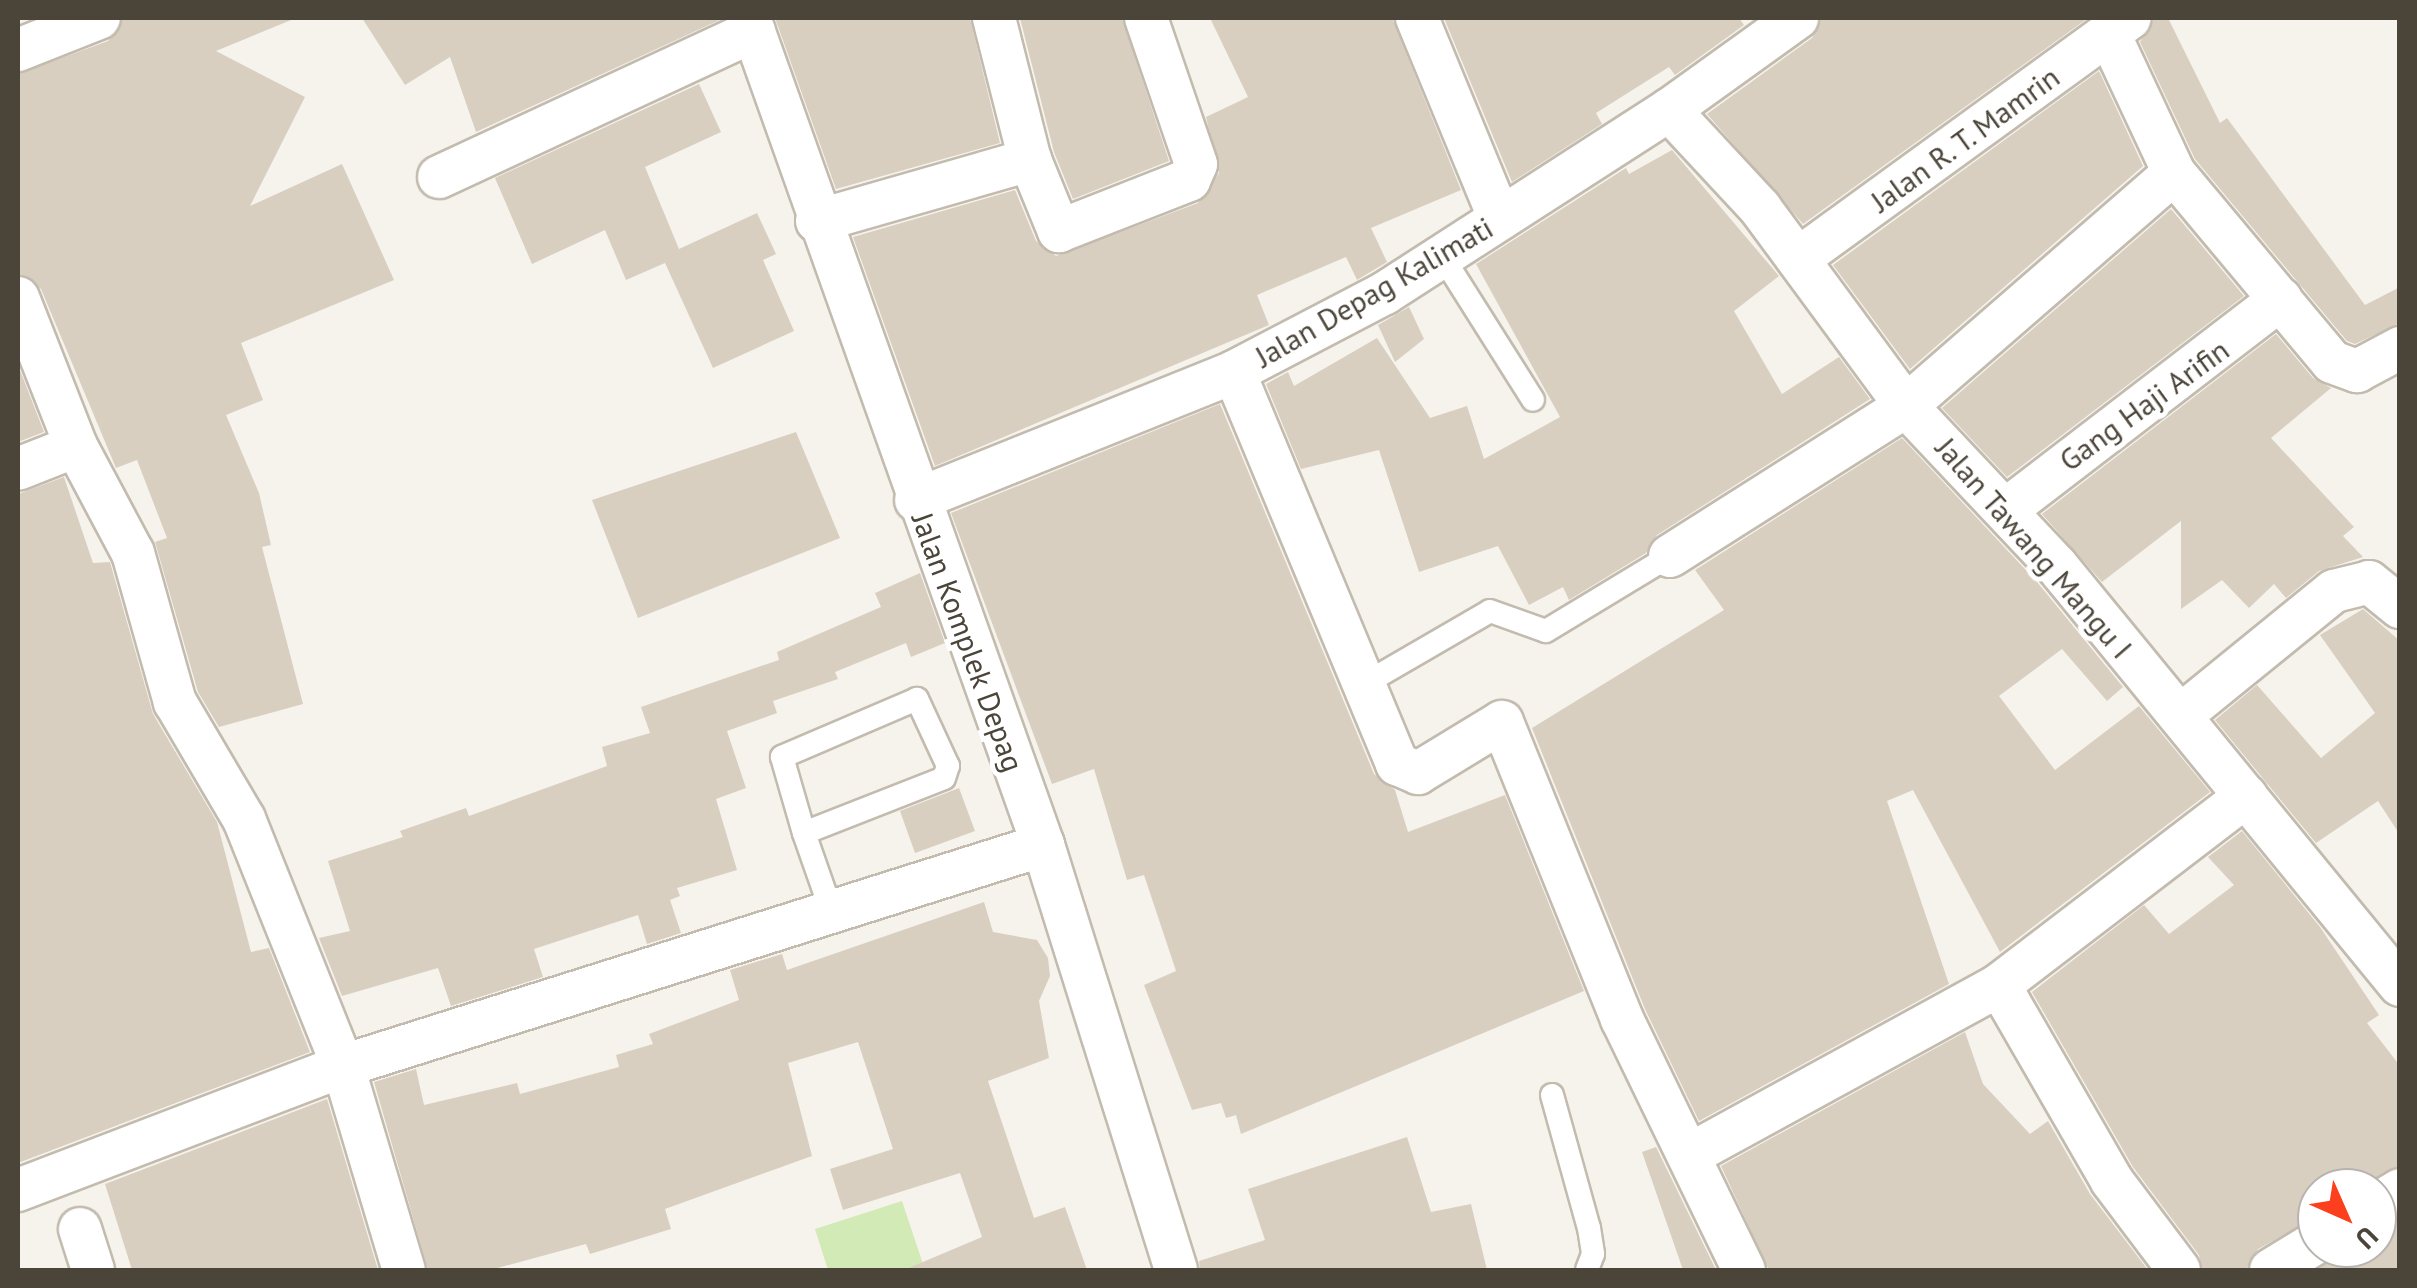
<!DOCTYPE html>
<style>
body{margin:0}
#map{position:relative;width:2417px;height:1288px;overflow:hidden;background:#f6f3ec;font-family:"PT Sans",sans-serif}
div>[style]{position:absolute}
.green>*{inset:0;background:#d2eab5}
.building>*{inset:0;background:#d8cfc1}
.roads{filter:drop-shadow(2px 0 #c2bbae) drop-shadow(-2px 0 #c2bbae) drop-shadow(0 2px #c2bbae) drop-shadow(0 -2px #c2bbae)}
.service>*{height:22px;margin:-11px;padding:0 11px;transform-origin:11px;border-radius:11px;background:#fff}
.minor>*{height:42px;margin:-21px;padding:0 21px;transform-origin:21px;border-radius:21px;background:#fff}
span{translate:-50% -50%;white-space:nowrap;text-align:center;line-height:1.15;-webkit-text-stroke:10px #fff;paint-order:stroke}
.street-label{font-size:30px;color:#4b4439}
.frame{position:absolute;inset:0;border:20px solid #4b4439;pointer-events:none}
.north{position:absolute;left:2297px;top:1168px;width:100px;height:100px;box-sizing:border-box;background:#fff;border:2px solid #b7b4b0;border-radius:50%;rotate:135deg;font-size:28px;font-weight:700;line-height:40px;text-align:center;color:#4b4439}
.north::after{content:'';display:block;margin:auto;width:35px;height:45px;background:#fc3f1d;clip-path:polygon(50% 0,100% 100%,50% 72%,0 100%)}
</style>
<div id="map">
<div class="green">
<i style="clip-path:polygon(902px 1201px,925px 1270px,828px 1270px,815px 1229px)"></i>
</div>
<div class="building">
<i style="clip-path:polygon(123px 18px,296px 18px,216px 51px,305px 97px,250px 206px,342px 164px,394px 280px,241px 343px,263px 400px,226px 415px,259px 493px,271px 545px,262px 547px,303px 704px,219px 727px,198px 692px,155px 542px,167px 538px,137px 460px,116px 468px,41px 289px,18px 274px,18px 74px,108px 41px)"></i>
<i style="clip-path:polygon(362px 18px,724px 18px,476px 132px,450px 57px,405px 85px)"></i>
<i style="clip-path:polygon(775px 18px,970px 18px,1000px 143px,836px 189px)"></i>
<i style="clip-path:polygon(1020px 18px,1122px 18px,1169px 161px,1073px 199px,1054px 152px)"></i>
<i style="clip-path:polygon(1210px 18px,1392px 18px,1461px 190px,1371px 228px,1387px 262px,1357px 280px,1346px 257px,1257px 295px,1269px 325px,935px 466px,853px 237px,1015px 190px,1036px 241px,1056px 256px,1198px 203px,1219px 173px,1206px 117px,1248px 97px)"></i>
<i style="clip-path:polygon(1444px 18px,1739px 18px,1744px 25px,1675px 75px,1669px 67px,1596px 113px,1602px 124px,1512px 182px)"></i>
<i style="clip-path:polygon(1822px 18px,2088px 18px,1803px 224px,1707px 114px,1812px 38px)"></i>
<i style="clip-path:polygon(2155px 18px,2168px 18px,2220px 123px,2227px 118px,2365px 305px,2400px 287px,2400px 323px,2355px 344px,2347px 341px,2195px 159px,2140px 42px)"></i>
<i style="clip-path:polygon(2099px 71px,2143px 166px,1910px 369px,1833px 265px)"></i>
<i style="clip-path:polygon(699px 84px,721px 132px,645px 167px,679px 249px,757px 213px,776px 254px,763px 260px,794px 331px,713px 368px,665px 263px,626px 280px,605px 230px,532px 264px,495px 178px)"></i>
<i style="clip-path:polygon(1672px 150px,1779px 276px,1734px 311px,1782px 394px,1839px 357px,1870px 399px,1657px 535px,1646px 553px,1569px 600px,1563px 587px,1529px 605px,1498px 546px,1419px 572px,1379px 450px,1301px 469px,1266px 384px,1288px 372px,1294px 386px,1377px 338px,1430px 418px,1467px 406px,1484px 459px,1560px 417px,1476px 264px,1626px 168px,1629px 174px)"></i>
<i style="clip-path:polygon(2171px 209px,2244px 296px,2007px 477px,1942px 408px)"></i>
<i style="clip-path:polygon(1409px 307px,1424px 339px,1395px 362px,1378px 325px)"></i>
<i style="clip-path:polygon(2276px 334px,2313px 378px,2331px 388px,2271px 438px,2354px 527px,2343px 536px,2363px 557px,2319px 571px,2286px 598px,2274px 584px,2249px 608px,2222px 580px,2181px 609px,2181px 521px,2102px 582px,2042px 514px)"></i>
<i style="clip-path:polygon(18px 365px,44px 432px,18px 442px)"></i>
<i style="clip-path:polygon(1220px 404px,1374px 774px,1395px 790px,1408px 832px,1505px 795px,1584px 991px,1241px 1134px,1236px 1115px,1226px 1118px,1221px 1103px,1192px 1110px,1144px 985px,1176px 971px,1144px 875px,1127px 880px,1094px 769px,1052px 784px,951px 513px)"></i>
<i style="clip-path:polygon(796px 432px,840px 538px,638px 618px,592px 500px)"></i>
<i style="clip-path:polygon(1902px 438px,2037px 582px,2123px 687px,2107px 701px,2062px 649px,1999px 696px,2055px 770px,2139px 706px,2210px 792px,2000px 952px,1913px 790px,1887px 801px,1949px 984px,1699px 1121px,1645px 1009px,1532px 728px,1724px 610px,1695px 570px)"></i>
<i style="clip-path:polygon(64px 477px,93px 563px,110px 562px,153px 714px,217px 822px,251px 952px,269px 948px,310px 1052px,18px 1163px,18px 494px)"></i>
<i style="clip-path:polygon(920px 573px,945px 643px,911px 657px,906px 643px,835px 672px,838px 679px,773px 701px,777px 713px,727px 731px,746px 788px,716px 799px,737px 870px,677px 888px,680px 896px,670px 900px,681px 933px,647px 944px,638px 915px,534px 949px,543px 977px,451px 1006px,438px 968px,342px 996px,319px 938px,350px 931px,328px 861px,403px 837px,400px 831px,466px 808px,469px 816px,607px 766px,602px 747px,650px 733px,641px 707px,779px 660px,777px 652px,881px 607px,875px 593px)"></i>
<i style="clip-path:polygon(2363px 609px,2400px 641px,2400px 835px,2378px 801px,2316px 843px,2215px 720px,2257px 685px,2321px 758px,2375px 713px,2320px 635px)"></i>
<i style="clip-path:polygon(959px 788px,975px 831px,915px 853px,900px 811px)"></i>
<i style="clip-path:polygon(2242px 831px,2320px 927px,2379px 1015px,2367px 1023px,2400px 1066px,2400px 1165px,2359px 1188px,2317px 1188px,2317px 1217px,2258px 1249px,2246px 1270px,2203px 1270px,2199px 1255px,2133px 1167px,2032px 992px,2144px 905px,2169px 934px,2234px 885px,2208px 857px)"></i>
<i style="clip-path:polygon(984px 902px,993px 932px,1037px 940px,1048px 958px,1050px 976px,1039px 1001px,1049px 1058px,988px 1081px,1034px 1218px,1065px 1207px,1087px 1270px,904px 1270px,982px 1237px,960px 1173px,843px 1210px,830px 1169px,893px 1149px,858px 1042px,788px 1063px,812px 1156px,665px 1209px,671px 1229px,590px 1254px,586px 1244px,490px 1270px,428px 1270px,374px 1082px,416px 1069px,424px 1105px,517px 1083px,520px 1094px,619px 1067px,616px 1055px,653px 1044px,649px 1034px,739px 1000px,730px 970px,782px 954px,787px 970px)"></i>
<i style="clip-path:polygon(1965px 1032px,1983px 1084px,2030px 1134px,2048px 1121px,2090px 1194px,2148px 1270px,1769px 1270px,1721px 1166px)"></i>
<i style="clip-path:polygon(327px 1099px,378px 1270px,132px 1270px,105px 1184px)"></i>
<i style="clip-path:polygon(1407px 1137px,1431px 1212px,1471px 1204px,1487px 1270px,1200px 1270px,1199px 1261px,1265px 1240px,1248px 1189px)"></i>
<i style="clip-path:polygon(1656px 1147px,1716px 1270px,1683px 1270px,1642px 1152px)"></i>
<i style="clip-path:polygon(2400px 1220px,2400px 1270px,2318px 1270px,2341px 1248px,2377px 1248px,2377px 1229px)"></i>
</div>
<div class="roads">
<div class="service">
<i style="left:1442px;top:256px;width:170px;rotate:57.7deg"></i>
<i style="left:1366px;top:683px;width:143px;rotate:-30.1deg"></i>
<i style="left:1490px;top:611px;width:59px;rotate:19.7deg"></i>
<i style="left:1546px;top:631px;width:145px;rotate:-31.2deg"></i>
<i style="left:804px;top:833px;width:150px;rotate:-21.4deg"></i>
<i style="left:944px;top:778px;width:13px;rotate:-72deg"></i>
<i style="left:948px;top:766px;width:74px;rotate:-114.8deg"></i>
<i style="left:917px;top:699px;width:147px;rotate:156.8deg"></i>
<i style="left:782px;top:757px;width:79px;rotate:73.9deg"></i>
<i style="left:804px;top:833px;width:82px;rotate:70.7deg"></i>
<i style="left:1552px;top:1095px;width:138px;rotate:74.5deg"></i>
<i style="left:1589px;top:1228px;width:26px;rotate:81deg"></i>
<i style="left:1593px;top:1254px;width:17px;rotate:111deg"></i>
</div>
<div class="minor">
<i style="left:749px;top:18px;width:878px;rotate:70.43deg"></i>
<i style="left:1043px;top:845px;width:445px;rotate:72.6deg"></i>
<i style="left:994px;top:18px;width:146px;rotate:75.8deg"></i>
<i style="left:1417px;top:18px;width:217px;rotate:67.6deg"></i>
<i style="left:2109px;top:34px;width:153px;rotate:64.9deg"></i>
<i style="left:2174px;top:173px;width:246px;rotate:50.1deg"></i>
<i style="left:2332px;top:362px;width:27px;rotate:20deg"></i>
<i style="left:2357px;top:371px;width:49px;rotate:-28.1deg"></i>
<i style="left:18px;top:50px;width:87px;rotate:-21.6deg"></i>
<i style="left:1669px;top:110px;width:134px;rotate:47.1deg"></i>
<i style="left:1760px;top:208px;width:246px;rotate:53.6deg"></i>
<i style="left:1906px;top:406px;width:219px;rotate:46.7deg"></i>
<i style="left:2056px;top:565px;width:543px;rotate:50.68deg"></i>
<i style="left:439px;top:177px;width:347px;rotate:-24.9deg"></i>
<i style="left:817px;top:221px;width:222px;rotate:-16deg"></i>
<i style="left:1030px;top:160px;width:77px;rotate:67.8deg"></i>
<i style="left:1059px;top:231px;width:140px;rotate:-21.4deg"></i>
<i style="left:1189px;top:180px;width:17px;rotate:-66deg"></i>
<i style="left:1196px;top:164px;width:154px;rotate:-108.9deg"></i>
<i style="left:1798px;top:259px;width:410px;rotate:-36deg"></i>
<i style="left:18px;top:298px;width:159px;rotate:68.6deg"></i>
<i style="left:76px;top:446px;width:62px;rotate:158.4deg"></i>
<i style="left:1234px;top:372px;width:425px;rotate:67.4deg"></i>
<i style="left:1397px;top:764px;width:23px;rotate:23deg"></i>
<i style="left:1418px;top:773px;width:98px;rotate:-31.3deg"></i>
<i style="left:1502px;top:722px;width:320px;rotate:68deg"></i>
<i style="left:1622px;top:1019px;width:279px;rotate:64.1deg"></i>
<i style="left:76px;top:446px;width:121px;rotate:62deg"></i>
<i style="left:133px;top:553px;width:155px;rotate:74.3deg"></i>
<i style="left:175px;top:702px;width:136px;rotate:59.5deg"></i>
<i style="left:244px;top:819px;width:266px;rotate:68.2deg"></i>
<i style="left:343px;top:1066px;width:213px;rotate:73.4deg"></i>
<i style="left:916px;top:500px;width:343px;rotate:-21.9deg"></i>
<i style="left:1234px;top:372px;width:170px;rotate:-27.6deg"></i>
<i style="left:1385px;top:293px;width:338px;rotate:-32.8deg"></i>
<i style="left:1669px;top:110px;width:158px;rotate:-35.7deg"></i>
<i style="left:2007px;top:509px;width:345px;rotate:-37.5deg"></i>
<i style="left:1670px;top:556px;width:280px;rotate:-32.4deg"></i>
<i style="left:1906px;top:406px;width:355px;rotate:-41deg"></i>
<i style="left:2180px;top:716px;width:198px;rotate:-39.1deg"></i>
<i style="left:2334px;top:591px;width:36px;rotate:-14deg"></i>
<i style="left:2369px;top:582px;width:40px;rotate:39deg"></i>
<i style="left:1999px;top:985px;width:226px;rotate:60deg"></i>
<i style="left:2112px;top:1181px;width:111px;rotate:53deg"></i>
<i style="left:1689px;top:1155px;width:354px;rotate:-28.7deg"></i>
<i style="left:1999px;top:985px;width:311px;rotate:-37.4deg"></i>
<i style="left:18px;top:1190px;width:348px;rotate:-20.9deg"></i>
<i style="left:343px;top:1066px;width:734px;rotate:-17.52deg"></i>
<i style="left:2377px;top:1204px;width:27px;rotate:-31deg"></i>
<i style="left:80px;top:1229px;width:43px;rotate:72.4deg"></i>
<i style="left:2271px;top:1270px;width:54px;rotate:-31.3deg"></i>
</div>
</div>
<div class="street-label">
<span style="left:1965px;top:139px;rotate:-36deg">Jalan R. T. Mamrin</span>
<span style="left:1374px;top:292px;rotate:-30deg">Jalan Depag Kalimati</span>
<span style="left:2144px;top:405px;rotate:-36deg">Gang Haji Arifin</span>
<span style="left:2034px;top:548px;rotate:49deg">Jalan Tawang Mangu I</span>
<span style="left:968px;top:642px;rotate:70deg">Jalan Komplek Depag</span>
</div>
<div class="frame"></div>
<div class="north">U</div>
</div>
